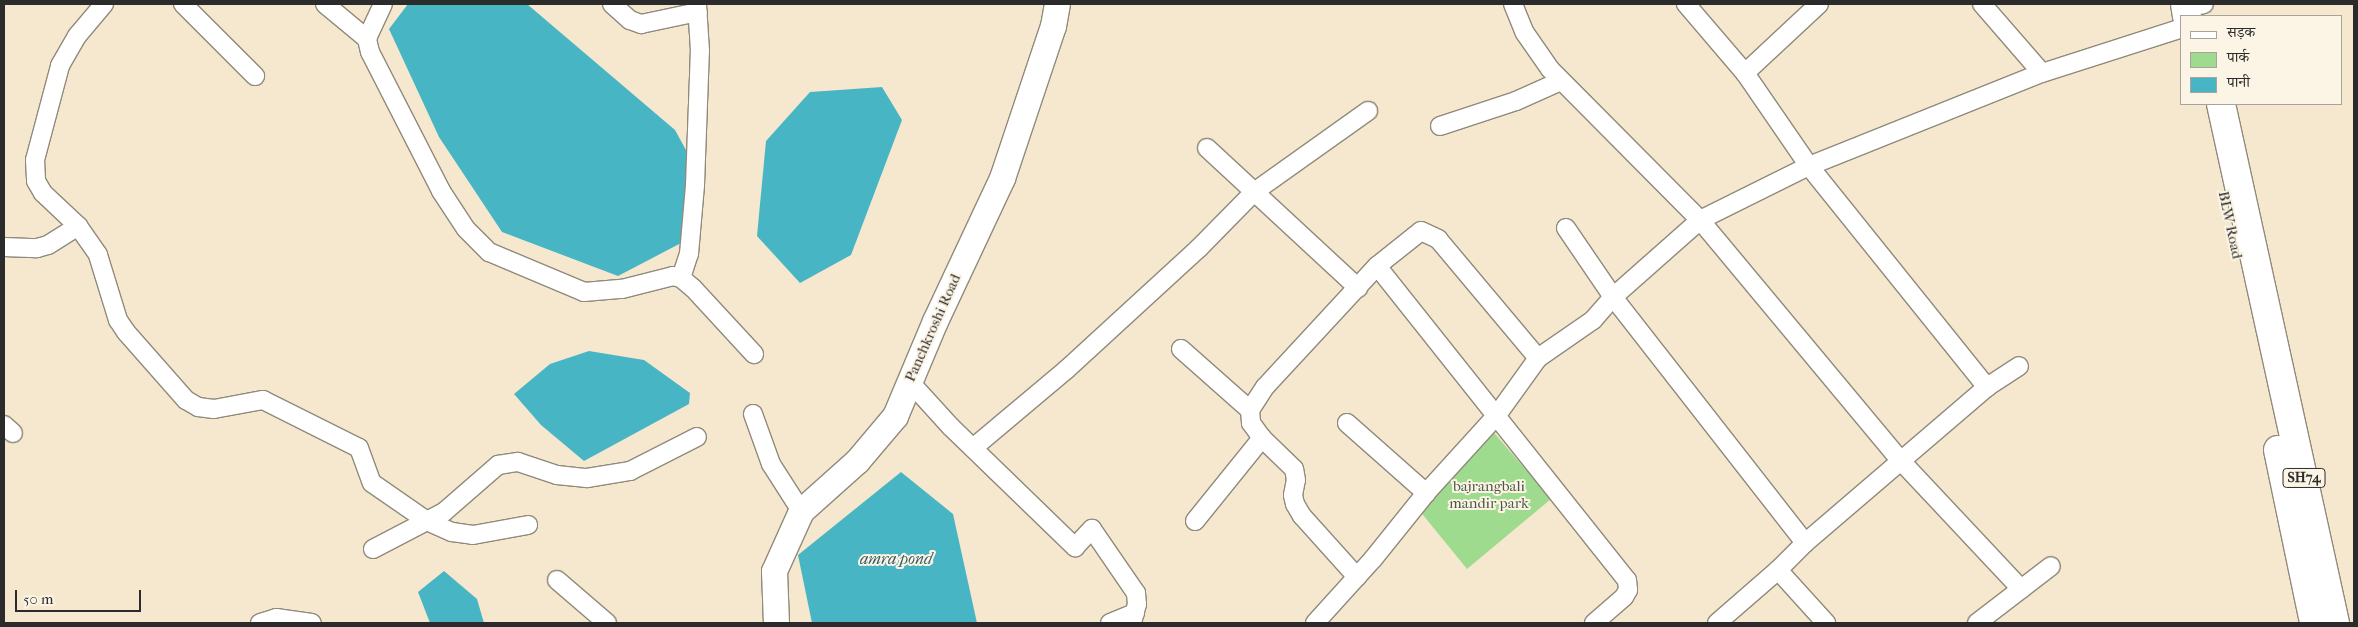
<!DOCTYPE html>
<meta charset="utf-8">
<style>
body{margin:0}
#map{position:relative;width:2358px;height:627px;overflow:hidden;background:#f6e8ce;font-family:"IM FELL French Canon","Noto Serif Devanagari",serif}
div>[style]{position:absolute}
.green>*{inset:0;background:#9edb8f}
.water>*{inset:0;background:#48b5c4}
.roads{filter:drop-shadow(1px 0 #908a7c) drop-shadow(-1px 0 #908a7c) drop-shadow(0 1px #908a7c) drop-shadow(0 -1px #908a7c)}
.street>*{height:18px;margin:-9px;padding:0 9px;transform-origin:9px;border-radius:9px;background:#fff}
.secondary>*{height:25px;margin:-12.5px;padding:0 12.5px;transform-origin:12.5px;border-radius:12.5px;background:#fff}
.primary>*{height:28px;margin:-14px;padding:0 14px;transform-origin:14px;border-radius:14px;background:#fff}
span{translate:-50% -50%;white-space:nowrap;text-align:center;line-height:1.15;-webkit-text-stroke:4px #fcf5e5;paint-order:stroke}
.shield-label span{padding:1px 4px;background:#fcf5e5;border:1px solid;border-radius:4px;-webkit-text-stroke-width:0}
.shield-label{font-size:14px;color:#2b2b2b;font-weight:700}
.street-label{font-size:15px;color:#2b2b2b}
.park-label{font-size:15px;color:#485744}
.water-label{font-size:16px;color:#355b61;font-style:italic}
.frame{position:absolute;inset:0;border:5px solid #2b2b2b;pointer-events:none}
.legend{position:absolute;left:2180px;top:15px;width:162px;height:90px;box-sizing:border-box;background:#fcf5e5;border:1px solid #a8a49b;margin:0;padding:6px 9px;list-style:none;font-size:15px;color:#2b2b2b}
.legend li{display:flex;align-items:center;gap:10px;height:25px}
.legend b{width:25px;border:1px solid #a8a49b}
.scale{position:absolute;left:15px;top:590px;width:126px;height:22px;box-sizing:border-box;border:2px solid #2b2b2b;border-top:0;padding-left:6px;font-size:15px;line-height:18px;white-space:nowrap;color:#2b2b2b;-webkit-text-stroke:4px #fcf5e5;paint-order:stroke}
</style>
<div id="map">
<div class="green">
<i style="clip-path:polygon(1490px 428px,1551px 499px,1467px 569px,1419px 510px)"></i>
</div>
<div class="water">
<i style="clip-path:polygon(408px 4px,527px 4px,675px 130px,692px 161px,683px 242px,618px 276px,502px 232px,439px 137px,389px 29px)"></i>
<i style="clip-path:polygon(882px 87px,902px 120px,851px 255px,800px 283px,757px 236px,766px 141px,810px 92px)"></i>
<i style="clip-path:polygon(589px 351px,644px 360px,690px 393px,689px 404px,584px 461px,541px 425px,514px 394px,550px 364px)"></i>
<i style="clip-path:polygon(901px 472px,953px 514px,977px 623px,812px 623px,798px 555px)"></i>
<i style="clip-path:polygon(444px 571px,477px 599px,484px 623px,430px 623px,418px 592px)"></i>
</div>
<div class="roads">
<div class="street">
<i style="left:104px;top:4px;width:42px;rotate:130.2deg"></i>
<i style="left:77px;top:36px;width:34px;rotate:120deg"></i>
<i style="left:60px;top:66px;width:97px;rotate:104.9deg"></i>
<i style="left:35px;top:160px;width:21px;rotate:87deg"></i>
<i style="left:36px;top:181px;width:14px;rotate:60deg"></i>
<i style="left:43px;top:193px;width:48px;rotate:43.3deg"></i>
<i style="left:78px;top:226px;width:35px;rotate:55deg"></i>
<i style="left:98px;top:255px;width:68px;rotate:72.9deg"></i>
<i style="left:118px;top:320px;width:14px;rotate:56deg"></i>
<i style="left:126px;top:332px;width:91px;rotate:48.6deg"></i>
<i style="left:186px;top:400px;width:14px;rotate:30deg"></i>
<i style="left:198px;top:407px;width:16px;rotate:7deg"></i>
<i style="left:214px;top:409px;width:50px;rotate:-10.4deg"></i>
<i style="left:263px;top:400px;width:107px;rotate:26.6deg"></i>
<i style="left:359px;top:448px;width:37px;rotate:70deg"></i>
<i style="left:372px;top:483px;width:67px;rotate:34.6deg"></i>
<i style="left:427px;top:521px;width:27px;rotate:24deg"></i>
<i style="left:452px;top:532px;width:21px;rotate:8deg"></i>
<i style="left:473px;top:535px;width:56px;rotate:-10.3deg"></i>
<i style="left:183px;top:4px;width:102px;rotate:45deg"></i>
<i style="left:325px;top:4px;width:55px;rotate:39.8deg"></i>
<i style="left:383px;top:4px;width:38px;rotate:115deg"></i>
<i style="left:367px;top:39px;width:13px;rotate:77deg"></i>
<i style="left:370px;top:52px;width:156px;rotate:62.9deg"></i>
<i style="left:441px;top:191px;width:45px;rotate:56.7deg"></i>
<i style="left:466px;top:229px;width:33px;rotate:45deg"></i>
<i style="left:489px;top:252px;width:103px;rotate:22.8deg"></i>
<i style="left:584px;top:292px;width:38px;rotate:-5deg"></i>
<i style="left:622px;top:289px;width:53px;rotate:-14.3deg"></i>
<i style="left:673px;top:276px;width:8px;rotate:14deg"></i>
<i style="left:681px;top:278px;width:16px;rotate:40deg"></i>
<i style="left:693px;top:288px;width:90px;rotate:47.3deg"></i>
<i style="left:612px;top:4px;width:24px;rotate:42deg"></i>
<i style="left:630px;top:20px;width:12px;rotate:20deg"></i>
<i style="left:641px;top:24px;width:58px;rotate:-11.9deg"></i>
<i style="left:1513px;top:4px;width:31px;rotate:68deg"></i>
<i style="left:1525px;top:33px;width:44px;rotate:55.2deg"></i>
<i style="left:1550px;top:69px;width:213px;rotate:45.2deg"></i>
<i style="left:1700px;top:220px;width:312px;rotate:50.2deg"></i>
<i style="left:1900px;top:460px;width:177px;rotate:46.8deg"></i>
<i style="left:1686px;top:4px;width:91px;rotate:49.5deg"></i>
<i style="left:1745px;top:73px;width:113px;rotate:55.5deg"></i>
<i style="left:1809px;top:166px;width:284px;rotate:51.2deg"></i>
<i style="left:1982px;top:4px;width:91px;rotate:49deg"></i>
<i style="left:2201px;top:5px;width:3px;rotate:-18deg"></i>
<i style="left:1745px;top:73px;width:101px;rotate:-43deg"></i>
<i style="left:1440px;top:126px;width:80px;rotate:-18.2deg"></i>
<i style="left:1516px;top:101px;width:49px;rotate:-24deg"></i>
<i style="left:1207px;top:148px;width:206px;rotate:42.8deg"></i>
<i style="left:1566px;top:228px;width:83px;rotate:55.7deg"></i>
<i style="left:1613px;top:297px;width:312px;rotate:52deg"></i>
<i style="left:1805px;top:543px;width:38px;rotate:135deg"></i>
<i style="left:1778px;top:570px;width:72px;rotate:47.8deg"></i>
<i style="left:4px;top:247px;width:33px;rotate:2deg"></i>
<i style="left:37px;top:248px;width:11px;rotate:-15deg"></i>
<i style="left:48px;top:245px;width:36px;rotate:-32deg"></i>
<i style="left:1377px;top:266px;width:401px;rotate:51.5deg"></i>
<i style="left:1627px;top:580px;width:10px;rotate:84deg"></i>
<i style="left:1628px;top:590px;width:8px;rotate:120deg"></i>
<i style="left:1624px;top:597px;width:40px;rotate:139deg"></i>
<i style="left:681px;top:278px;width:25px;rotate:-72deg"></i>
<i style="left:689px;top:254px;width:69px;rotate:-85deg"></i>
<i style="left:695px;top:185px;width:134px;rotate:-87.9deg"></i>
<i style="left:700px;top:51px;width:47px;rotate:-93.7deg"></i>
<i style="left:1181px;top:349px;width:92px;rotate:41.5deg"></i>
<i style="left:910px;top:382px;width:61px;rotate:47.7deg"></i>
<i style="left:951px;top:427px;width:173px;rotate:44.1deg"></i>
<i style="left:1075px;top:547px;width:25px;rotate:-47deg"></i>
<i style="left:1092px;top:529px;width:78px;rotate:55.5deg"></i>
<i style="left:1136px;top:593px;width:11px;rotate:85deg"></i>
<i style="left:1137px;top:604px;width:20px;rotate:105deg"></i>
<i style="left:753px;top:414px;width:53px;rotate:70.2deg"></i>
<i style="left:771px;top:464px;width:56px;rotate:57.4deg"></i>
<i style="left:1347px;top:423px;width:106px;rotate:41.5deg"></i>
<i style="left:4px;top:425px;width:12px;rotate:42deg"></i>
<i style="left:973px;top:448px;width:123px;rotate:-40deg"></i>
<i style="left:1067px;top:369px;width:179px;rotate:-42.5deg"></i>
<i style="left:1199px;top:248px;width:78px;rotate:-45.5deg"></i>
<i style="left:1254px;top:192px;width:140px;rotate:-35.4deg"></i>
<i style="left:1195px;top:521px;width:107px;rotate:-51.1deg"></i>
<i style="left:1805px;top:543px;width:240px;rotate:-40.6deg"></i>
<i style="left:1987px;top:387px;width:38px;rotate:-33deg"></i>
<i style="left:373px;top:549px;width:80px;rotate:-27.5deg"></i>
<i style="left:444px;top:512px;width:72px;rotate:-41deg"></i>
<i style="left:498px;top:465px;width:20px;rotate:-9deg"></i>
<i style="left:518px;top:462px;width:41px;rotate:18.4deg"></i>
<i style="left:557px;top:475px;width:30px;rotate:6deg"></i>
<i style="left:587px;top:478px;width:44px;rotate:-9.2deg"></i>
<i style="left:630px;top:471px;width:75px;rotate:-26.9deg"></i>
<i style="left:1357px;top:577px;width:82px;rotate:-132deg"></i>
<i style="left:1302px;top:516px;width:14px;rotate:-120deg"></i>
<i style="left:1295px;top:504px;width:9px;rotate:-103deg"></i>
<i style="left:1293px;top:495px;width:15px;rotate:-79deg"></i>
<i style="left:1296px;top:480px;width:11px;rotate:-100deg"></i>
<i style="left:1294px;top:469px;width:45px;rotate:-135.9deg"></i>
<i style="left:1262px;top:438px;width:19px;rotate:-126deg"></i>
<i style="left:1251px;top:423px;width:13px;rotate:-94deg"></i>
<i style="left:1250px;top:410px;width:27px;rotate:-57deg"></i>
<i style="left:1265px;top:387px;width:165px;rotate:-47.2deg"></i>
<i style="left:1377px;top:266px;width:56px;rotate:-38.5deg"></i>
<i style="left:1421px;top:231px;width:19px;rotate:25deg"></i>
<i style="left:1438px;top:239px;width:155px;rotate:50deg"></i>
<i style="left:557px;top:580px;width:66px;rotate:40.7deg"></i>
<i style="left:260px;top:623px;width:17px;rotate:-17deg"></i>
<i style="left:276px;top:618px;width:36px;rotate:8deg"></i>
<i style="left:1110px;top:623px;width:27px;rotate:-22deg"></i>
<i style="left:1315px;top:623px;width:86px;rotate:-47.8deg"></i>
<i style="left:1373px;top:559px;width:85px;rotate:-51.2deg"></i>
<i style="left:1426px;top:493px;width:105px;rotate:-47.7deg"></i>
<i style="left:1497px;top:415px;width:70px;rotate:-54.3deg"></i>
<i style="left:1538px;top:358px;width:67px;rotate:-34.6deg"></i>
<i style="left:1593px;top:320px;width:30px;rotate:-49deg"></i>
<i style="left:1613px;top:297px;width:116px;rotate:-41.5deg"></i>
<i style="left:1700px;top:220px;width:122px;rotate:-26.4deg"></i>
<i style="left:1809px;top:166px;width:251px;rotate:-21.8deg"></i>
<i style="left:2042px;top:73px;width:147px;rotate:-17.8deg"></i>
<i style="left:1717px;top:623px;width:81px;rotate:-41deg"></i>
<i style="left:1977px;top:623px;width:93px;rotate:-37.6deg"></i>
</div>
<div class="secondary">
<i style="left:776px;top:623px;width:52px;rotate:-92.2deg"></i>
<i style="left:774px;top:571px;width:66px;rotate:-65.8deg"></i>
<i style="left:801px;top:511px;width:75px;rotate:-41.8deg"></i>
<i style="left:857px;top:461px;width:59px;rotate:-49.8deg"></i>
<i style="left:895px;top:416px;width:103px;rotate:-67.2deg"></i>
<i style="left:935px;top:321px;width:158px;rotate:-64.9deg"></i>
<i style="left:1002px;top:178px;width:160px;rotate:-71.5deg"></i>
<i style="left:1053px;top:26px;width:22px;rotate:-80deg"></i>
</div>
<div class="primary">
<i style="left:2185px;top:4px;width:12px;rotate:81deg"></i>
<i style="left:2221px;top:104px;width:531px;rotate:77.61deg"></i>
<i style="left:2278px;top:450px;width:177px;rotate:78.2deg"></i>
</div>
</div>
<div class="shield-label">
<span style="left:2304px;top:478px">SH74</span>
</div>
<div class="street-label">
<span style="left:2230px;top:225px;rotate:78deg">BLW Road</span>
<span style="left:933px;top:328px;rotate:-66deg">Panchkroshi Road</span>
</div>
<div class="park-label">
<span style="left:1489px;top:495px">bajrangbali<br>mandir park</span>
</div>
<div class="water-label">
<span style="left:896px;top:559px">amra pond</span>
</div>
<div class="frame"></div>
<ul class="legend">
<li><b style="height:6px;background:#fff"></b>सड़क</li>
<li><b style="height:14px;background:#9edb8f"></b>पार्क</li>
<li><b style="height:14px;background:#48b5c4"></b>पानी</li>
</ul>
<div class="scale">50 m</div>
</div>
